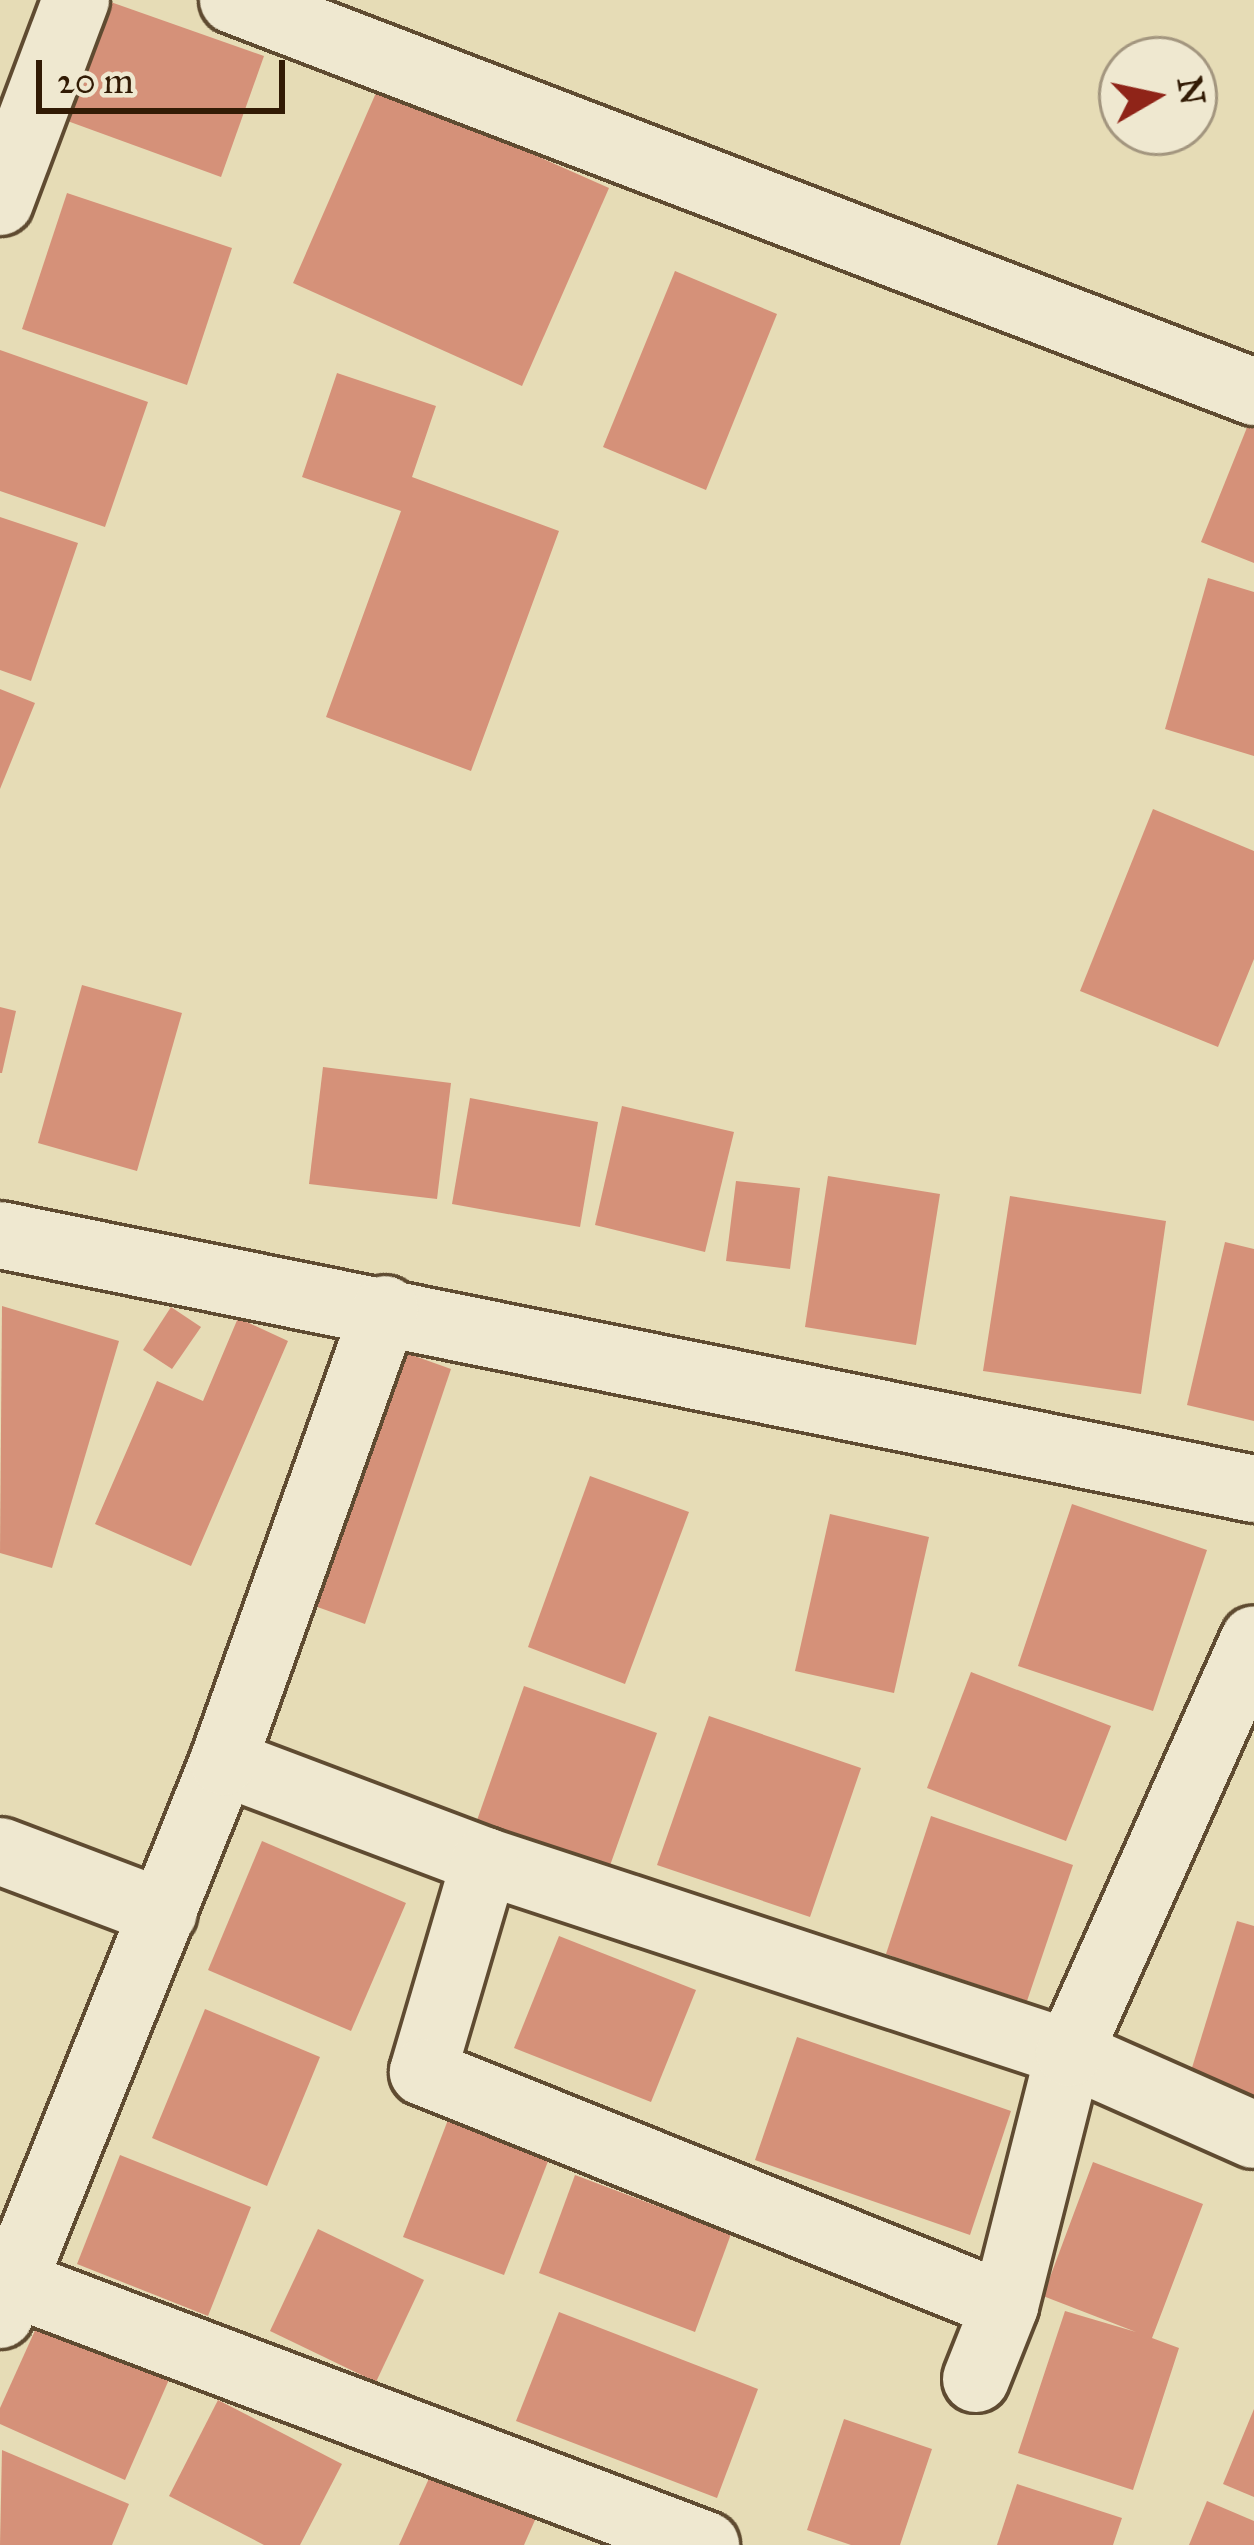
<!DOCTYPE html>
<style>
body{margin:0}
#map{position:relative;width:1254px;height:2545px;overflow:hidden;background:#e6dcb6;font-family:"IM FELL Great Primer",serif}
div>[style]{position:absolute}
.building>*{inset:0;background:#d59179}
.roads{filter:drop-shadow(3px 0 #5f4b31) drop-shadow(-3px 0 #5f4b31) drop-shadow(0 3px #5f4b31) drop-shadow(0 -3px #5f4b31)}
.minor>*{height:66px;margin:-33px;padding:0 33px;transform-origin:33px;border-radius:33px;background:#efe8d0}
span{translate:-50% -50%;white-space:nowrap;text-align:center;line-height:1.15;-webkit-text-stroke:10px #efe8d0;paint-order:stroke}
.north{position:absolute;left:1098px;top:36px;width:120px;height:120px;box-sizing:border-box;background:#efe8d0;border:3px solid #a3967f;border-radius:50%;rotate:81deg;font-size:33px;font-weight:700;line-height:48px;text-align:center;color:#321b05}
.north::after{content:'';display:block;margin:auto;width:42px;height:54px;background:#8f2418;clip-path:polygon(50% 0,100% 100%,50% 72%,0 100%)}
.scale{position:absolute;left:36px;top:60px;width:249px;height:54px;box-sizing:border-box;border:6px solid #321b05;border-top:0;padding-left:15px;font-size:36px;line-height:42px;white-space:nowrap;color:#321b05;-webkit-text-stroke:9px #efe8d0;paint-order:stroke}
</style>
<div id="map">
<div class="building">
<i style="clip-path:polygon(105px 0,264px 56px,221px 177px,62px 119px)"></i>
<i style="clip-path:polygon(379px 86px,609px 188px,522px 386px,293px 283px)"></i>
<i style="clip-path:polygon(67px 193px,232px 248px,187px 385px,22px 329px)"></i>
<i style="clip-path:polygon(675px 271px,777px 314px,706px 490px,603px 447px)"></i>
<i style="clip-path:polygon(0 350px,148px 402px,105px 527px,0 491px)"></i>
<i style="clip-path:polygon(337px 373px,436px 406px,412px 477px,559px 531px,471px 771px,326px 717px,401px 511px,302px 477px)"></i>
<i style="clip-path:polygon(1250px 420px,1254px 422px,1254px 563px,1201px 542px)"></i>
<i style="clip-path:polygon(0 517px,78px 543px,31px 681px,0 670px)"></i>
<i style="clip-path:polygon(1208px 578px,1254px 592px,1254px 756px,1165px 729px)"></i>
<i style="clip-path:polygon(0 689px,35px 703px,0 789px)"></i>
<i style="clip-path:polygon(1153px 809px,1254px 851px,1254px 959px,1218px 1047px,1080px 991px)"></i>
<i style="clip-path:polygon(82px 985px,182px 1013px,137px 1171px,38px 1143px)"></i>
<i style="clip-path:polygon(0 1007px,16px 1011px,2px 1073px,0 1073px)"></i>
<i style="clip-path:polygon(323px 1067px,451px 1083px,437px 1199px,309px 1184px)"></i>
<i style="clip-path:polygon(470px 1098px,598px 1122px,580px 1227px,452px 1204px)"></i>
<i style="clip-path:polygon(622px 1106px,734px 1132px,705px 1252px,595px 1225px)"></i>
<i style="clip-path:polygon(828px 1176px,940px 1194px,916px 1345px,805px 1327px)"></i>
<i style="clip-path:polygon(736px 1181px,800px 1188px,790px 1269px,726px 1261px)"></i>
<i style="clip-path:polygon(1010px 1196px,1166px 1221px,1141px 1394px,983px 1371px)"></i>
<i style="clip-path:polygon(1225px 1242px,1254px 1249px,1254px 1421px,1187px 1405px)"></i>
<i style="clip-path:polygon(2px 1306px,119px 1341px,52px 1568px,0 1553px)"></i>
<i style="clip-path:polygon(171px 1307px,201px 1327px,172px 1369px,143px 1350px)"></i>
<i style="clip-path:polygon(238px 1318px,288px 1341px,191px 1566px,95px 1524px,157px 1381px,203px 1401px)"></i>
<i style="clip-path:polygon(395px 1349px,451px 1369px,365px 1624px,309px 1604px)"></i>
<i style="clip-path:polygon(590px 1476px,689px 1512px,625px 1684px,528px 1647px)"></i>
<i style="clip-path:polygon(1072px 1504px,1207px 1550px,1153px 1711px,1018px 1666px)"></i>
<i style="clip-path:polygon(830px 1514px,929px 1537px,894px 1693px,795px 1671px)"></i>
<i style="clip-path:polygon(971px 1672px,1111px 1726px,1066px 1841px,927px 1788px)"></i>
<i style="clip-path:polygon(524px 1686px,657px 1733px,607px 1874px,475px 1826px)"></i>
<i style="clip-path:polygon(709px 1716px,861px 1768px,810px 1917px,657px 1865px)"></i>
<i style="clip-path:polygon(931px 1816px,1073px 1865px,1027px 2001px,886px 1954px)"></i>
<i style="clip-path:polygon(262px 1841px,406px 1903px,351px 2031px,208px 1970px)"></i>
<i style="clip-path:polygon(1237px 1921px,1254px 1926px,1254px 2118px,1183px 2097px)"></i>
<i style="clip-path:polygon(559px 1936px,696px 1990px,651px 2102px,514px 2048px)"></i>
<i style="clip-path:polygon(205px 2009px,320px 2057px,267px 2186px,152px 2138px)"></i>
<i style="clip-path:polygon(797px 2037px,1011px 2111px,970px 2235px,755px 2160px)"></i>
<i style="clip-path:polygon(451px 2112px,552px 2151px,504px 2275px,403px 2237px)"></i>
<i style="clip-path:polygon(120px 2155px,251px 2207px,208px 2316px,77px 2264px)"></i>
<i style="clip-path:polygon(1093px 2162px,1203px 2204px,1152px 2338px,1179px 2348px,1133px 2490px,1018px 2453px,1065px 2311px,1136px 2332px,1043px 2296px)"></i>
<i style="clip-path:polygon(575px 2175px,731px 2234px,695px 2332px,539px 2273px)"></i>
<i style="clip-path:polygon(318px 2229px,424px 2280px,376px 2382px,270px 2331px)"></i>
<i style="clip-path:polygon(559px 2312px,758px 2389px,717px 2498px,516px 2421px)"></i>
<i style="clip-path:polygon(42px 2315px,171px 2375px,125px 2480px,0 2424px,0 2408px)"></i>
<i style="clip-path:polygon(218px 2400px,342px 2464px,300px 2545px,264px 2545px,169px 2496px)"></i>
<i style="clip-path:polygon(1254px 2409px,1254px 2497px,1223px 2484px)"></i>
<i style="clip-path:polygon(844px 2419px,932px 2449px,900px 2545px,851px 2545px,807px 2530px)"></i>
<i style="clip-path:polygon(2px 2450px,129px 2504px,112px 2545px,0 2545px)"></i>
<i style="clip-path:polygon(435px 2465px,539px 2511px,524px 2545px,399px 2545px)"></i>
<i style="clip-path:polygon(1017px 2484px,1122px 2518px,1113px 2545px,997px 2545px)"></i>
<i style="clip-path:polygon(1207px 2501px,1254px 2521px,1254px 2545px,1189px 2545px)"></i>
</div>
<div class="roads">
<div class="minor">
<i style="left:233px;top:0;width:1094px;rotate:21deg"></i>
<i style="left:0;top:202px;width:216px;rotate:-69.4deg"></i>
<i style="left:0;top:1235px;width:1279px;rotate:11.45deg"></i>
<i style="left:223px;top:1762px;width:280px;rotate:20.7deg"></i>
<i style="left:485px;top:1861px;width:615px;rotate:18.2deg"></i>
<i style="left:1069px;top:2053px;width:202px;rotate:23.9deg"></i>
<i style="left:0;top:1851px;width:175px;rotate:20.7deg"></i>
<i style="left:485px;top:1861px;width:220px;rotate:106.4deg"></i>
<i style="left:423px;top:2072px;width:627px;rotate:21.9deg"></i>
<i style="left:13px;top:2283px;width:741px;rotate:20.71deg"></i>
<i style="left:0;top:2315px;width:596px;rotate:-68.04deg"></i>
<i style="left:223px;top:1762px;width:481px;rotate:-70.3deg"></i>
<i style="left:976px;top:2379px;width:79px;rotate:-68.3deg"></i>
<i style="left:1005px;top:2306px;width:261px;rotate:-75.8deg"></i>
<i style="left:1069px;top:2053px;width:453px;rotate:-65.9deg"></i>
</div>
</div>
<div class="north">N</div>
<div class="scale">20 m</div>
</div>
